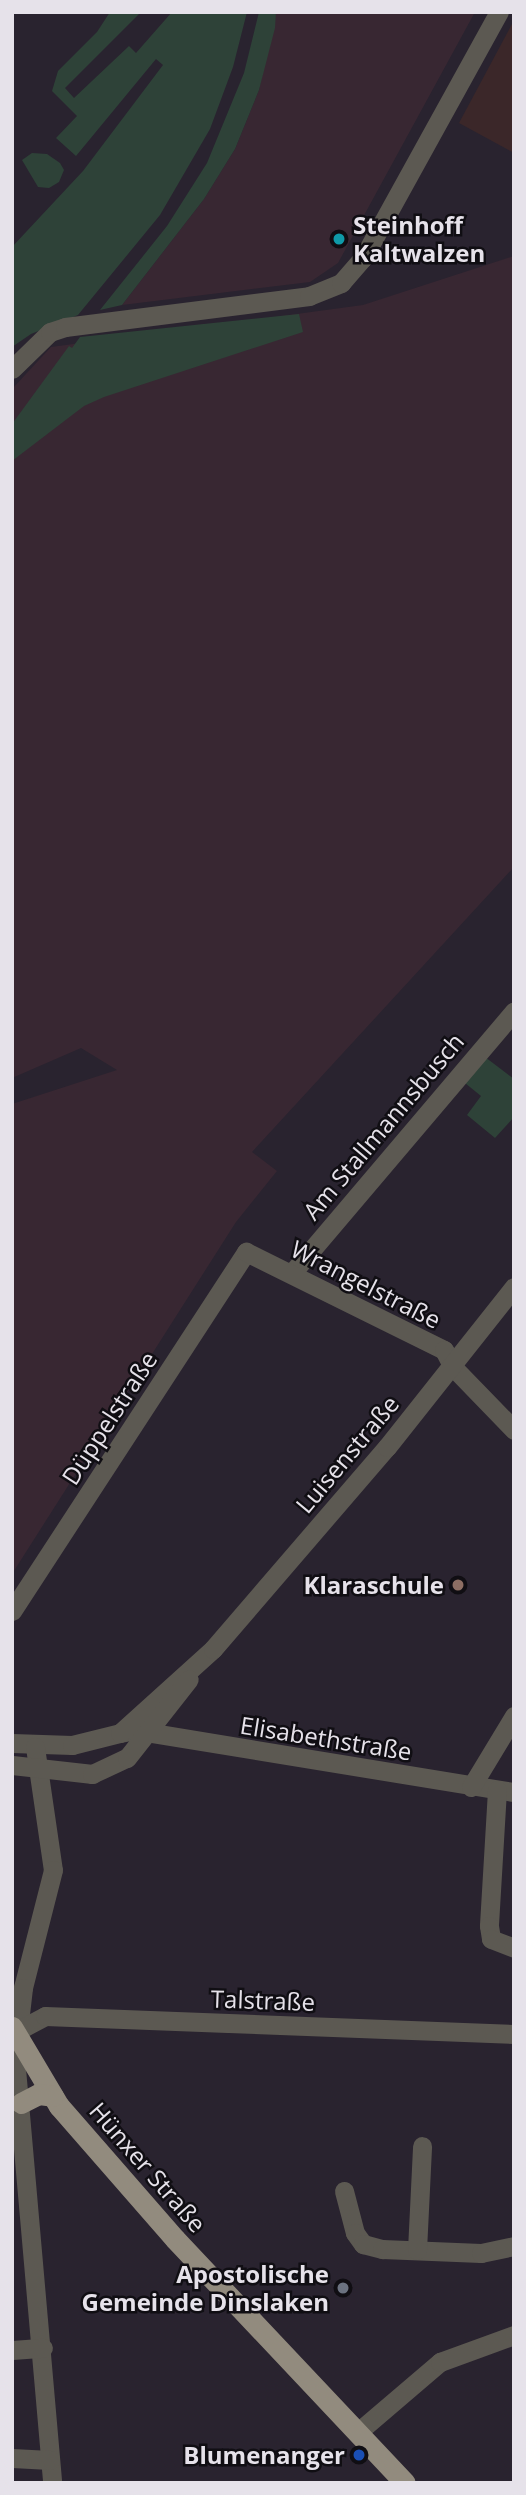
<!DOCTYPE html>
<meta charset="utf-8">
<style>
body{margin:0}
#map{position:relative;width:526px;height:2495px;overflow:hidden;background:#29232f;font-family:"Open Sans",sans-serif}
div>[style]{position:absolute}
.commercial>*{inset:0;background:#3b2729}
.industrial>*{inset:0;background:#382732}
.green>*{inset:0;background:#2e4238}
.minor>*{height:19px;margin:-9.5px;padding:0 9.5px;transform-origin:9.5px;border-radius:9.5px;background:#5c5952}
.major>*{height:21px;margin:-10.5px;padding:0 10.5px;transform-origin:10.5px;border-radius:10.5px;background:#928b7e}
.dots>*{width:19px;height:19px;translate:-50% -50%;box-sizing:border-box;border:4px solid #100e13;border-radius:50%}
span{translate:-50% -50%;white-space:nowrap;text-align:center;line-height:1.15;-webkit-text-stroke:5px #100e13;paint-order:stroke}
.poi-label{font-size:24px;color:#e6e2ea;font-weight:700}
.left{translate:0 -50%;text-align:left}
.right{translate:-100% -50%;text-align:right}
.street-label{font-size:24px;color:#e6e2ea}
.frame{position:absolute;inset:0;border:14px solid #e6e2ea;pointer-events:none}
</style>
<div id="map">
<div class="commercial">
<i style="clip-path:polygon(512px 24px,514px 25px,514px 153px,459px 123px)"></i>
</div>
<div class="industrial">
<i style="clip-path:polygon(276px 12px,475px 12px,338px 263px,310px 282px,122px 305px,204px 199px,235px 149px,259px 90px)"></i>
<i style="clip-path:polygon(514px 256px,514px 867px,252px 1152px,277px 1171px,236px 1222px,12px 1574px,12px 1104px,117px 1070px,81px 1048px,12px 1078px,12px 389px,51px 347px,363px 305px)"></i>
</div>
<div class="green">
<i style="clip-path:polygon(110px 12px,141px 12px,65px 88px,74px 98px,129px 46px,136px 53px,172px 12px,247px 12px,233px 67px,210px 129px,160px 215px,78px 315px,31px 334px,12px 347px,12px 247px,83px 171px,163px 65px,156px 59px,76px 156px,56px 138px,77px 116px,52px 91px,58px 71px,97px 32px)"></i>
<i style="clip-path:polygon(259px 12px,276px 12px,275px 28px,259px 90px,235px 149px,204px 199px,122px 305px,100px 310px,167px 226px,207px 163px,244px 73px)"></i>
<i style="clip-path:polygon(32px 153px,47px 154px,60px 163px,64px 170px,59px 182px,49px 188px,38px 187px,22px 160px)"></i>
<i style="clip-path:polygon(299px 314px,303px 332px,104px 397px,84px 406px,12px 461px,12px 424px,69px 346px,72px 348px,80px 337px)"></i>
<i style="clip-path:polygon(485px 1057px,514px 1079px,514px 1117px,495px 1138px,467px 1115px,481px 1096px,465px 1083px)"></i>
</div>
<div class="minor">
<i style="left:12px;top:369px;width:53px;rotate:-44.2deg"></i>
<i style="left:50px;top:332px;width:16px;rotate:-18deg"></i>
<i style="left:65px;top:327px;width:246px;rotate:-7.2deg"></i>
<i style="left:309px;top:296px;width:35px;rotate:-22deg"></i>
<i style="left:341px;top:283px;width:33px;rotate:-49deg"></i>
<i style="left:363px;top:258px;width:281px;rotate:-61.1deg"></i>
<i style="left:292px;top:1273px;width:343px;rotate:-49.7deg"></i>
<i style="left:12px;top:1611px;width:429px;rotate:-56.9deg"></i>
<i style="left:246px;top:1252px;width:221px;rotate:26.3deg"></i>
<i style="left:444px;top:1350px;width:18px;rotate:63deg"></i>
<i style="left:452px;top:1366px;width:89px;rotate:45.9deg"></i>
<i style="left:120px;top:1733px;width:14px;rotate:-12deg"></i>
<i style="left:134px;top:1730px;width:385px;rotate:9.3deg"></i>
<i style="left:12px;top:1743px;width:60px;rotate:1.9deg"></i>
<i style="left:72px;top:1745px;width:49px;rotate:-14deg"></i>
<i style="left:120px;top:1733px;width:125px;rotate:-42.1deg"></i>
<i style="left:213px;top:1649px;width:267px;rotate:-49.3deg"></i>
<i style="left:387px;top:1447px;width:204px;rotate:-51.6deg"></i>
<i style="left:35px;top:1747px;width:124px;rotate:81.7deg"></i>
<i style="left:53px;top:1870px;width:122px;rotate:104.3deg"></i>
<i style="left:23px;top:1988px;width:69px;rotate:96.6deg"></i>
<i style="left:15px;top:2057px;width:428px;rotate:85deg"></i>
<i style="left:12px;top:1765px;width:81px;rotate:6.4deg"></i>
<i style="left:92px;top:1774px;width:38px;rotate:-25deg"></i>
<i style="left:127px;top:1758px;width:100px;rotate:-51.9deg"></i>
<i style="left:471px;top:1787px;width:83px;rotate:-58.8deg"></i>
<i style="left:497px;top:1790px;width:136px;rotate:93.4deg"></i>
<i style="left:489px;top:1926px;width:13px;rotate:81deg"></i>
<i style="left:491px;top:1939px;width:25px;rotate:21deg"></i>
<i style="left:15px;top:2032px;width:34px;rotate:-28deg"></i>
<i style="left:45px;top:2016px;width:469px;rotate:2.2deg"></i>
<i style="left:344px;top:2191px;width:43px;rotate:75.3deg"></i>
<i style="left:355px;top:2233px;width:14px;rotate:54deg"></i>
<i style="left:363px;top:2244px;width:20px;rotate:15deg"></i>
<i style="left:382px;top:2249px;width:99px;rotate:2.3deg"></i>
<i style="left:481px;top:2253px;width:34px;rotate:-12deg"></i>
<i style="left:417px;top:2250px;width:104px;rotate:-87.2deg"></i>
<i style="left:12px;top:2350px;width:31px;rotate:-4deg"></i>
<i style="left:358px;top:2432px;width:108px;rotate:-40.5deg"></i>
<i style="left:440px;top:2362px;width:79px;rotate:-20deg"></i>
<i style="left:12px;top:2458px;width:38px;rotate:3deg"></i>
</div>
<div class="major">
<i style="left:12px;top:2027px;width:92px;rotate:59.3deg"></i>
<i style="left:59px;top:2106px;width:176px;rotate:48.9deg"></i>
<i style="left:175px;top:2239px;width:335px;rotate:46.7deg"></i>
<i style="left:21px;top:2103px;width:20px;rotate:-27deg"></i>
<i style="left:39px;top:2094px;width:14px;rotate:8deg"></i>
</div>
<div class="dots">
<i style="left:339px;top:239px;background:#0f9aa8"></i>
<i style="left:458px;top:1585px;background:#8d6e63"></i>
<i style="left:343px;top:2288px;background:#6b7280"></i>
<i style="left:359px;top:2455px;background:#1a4fb4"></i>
</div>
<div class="poi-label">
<span class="left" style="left:353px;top:239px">Steinhoff<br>Kaltwalzen</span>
<span class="right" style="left:444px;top:1585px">Klaraschule</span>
<span class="right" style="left:329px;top:2288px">Apostolische<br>Gemeinde Dinslaken</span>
<span class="right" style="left:345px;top:2455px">Blumenanger</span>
</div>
<div class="street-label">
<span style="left:383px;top:1126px;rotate:-50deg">Am Stallmannsbusch</span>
<span style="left:366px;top:1284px;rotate:27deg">Wrangelstraße</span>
<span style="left:109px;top:1418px;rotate:-57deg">Düppelstraße</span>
<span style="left:347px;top:1454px;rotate:-50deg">Luisenstraße</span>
<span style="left:326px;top:1738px;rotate:9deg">Elisabethstraße</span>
<span style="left:263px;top:2000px;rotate:2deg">Talstraße</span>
<span style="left:148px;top:2167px;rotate:49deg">Hünxer Straße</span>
</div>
<div class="frame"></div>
</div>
